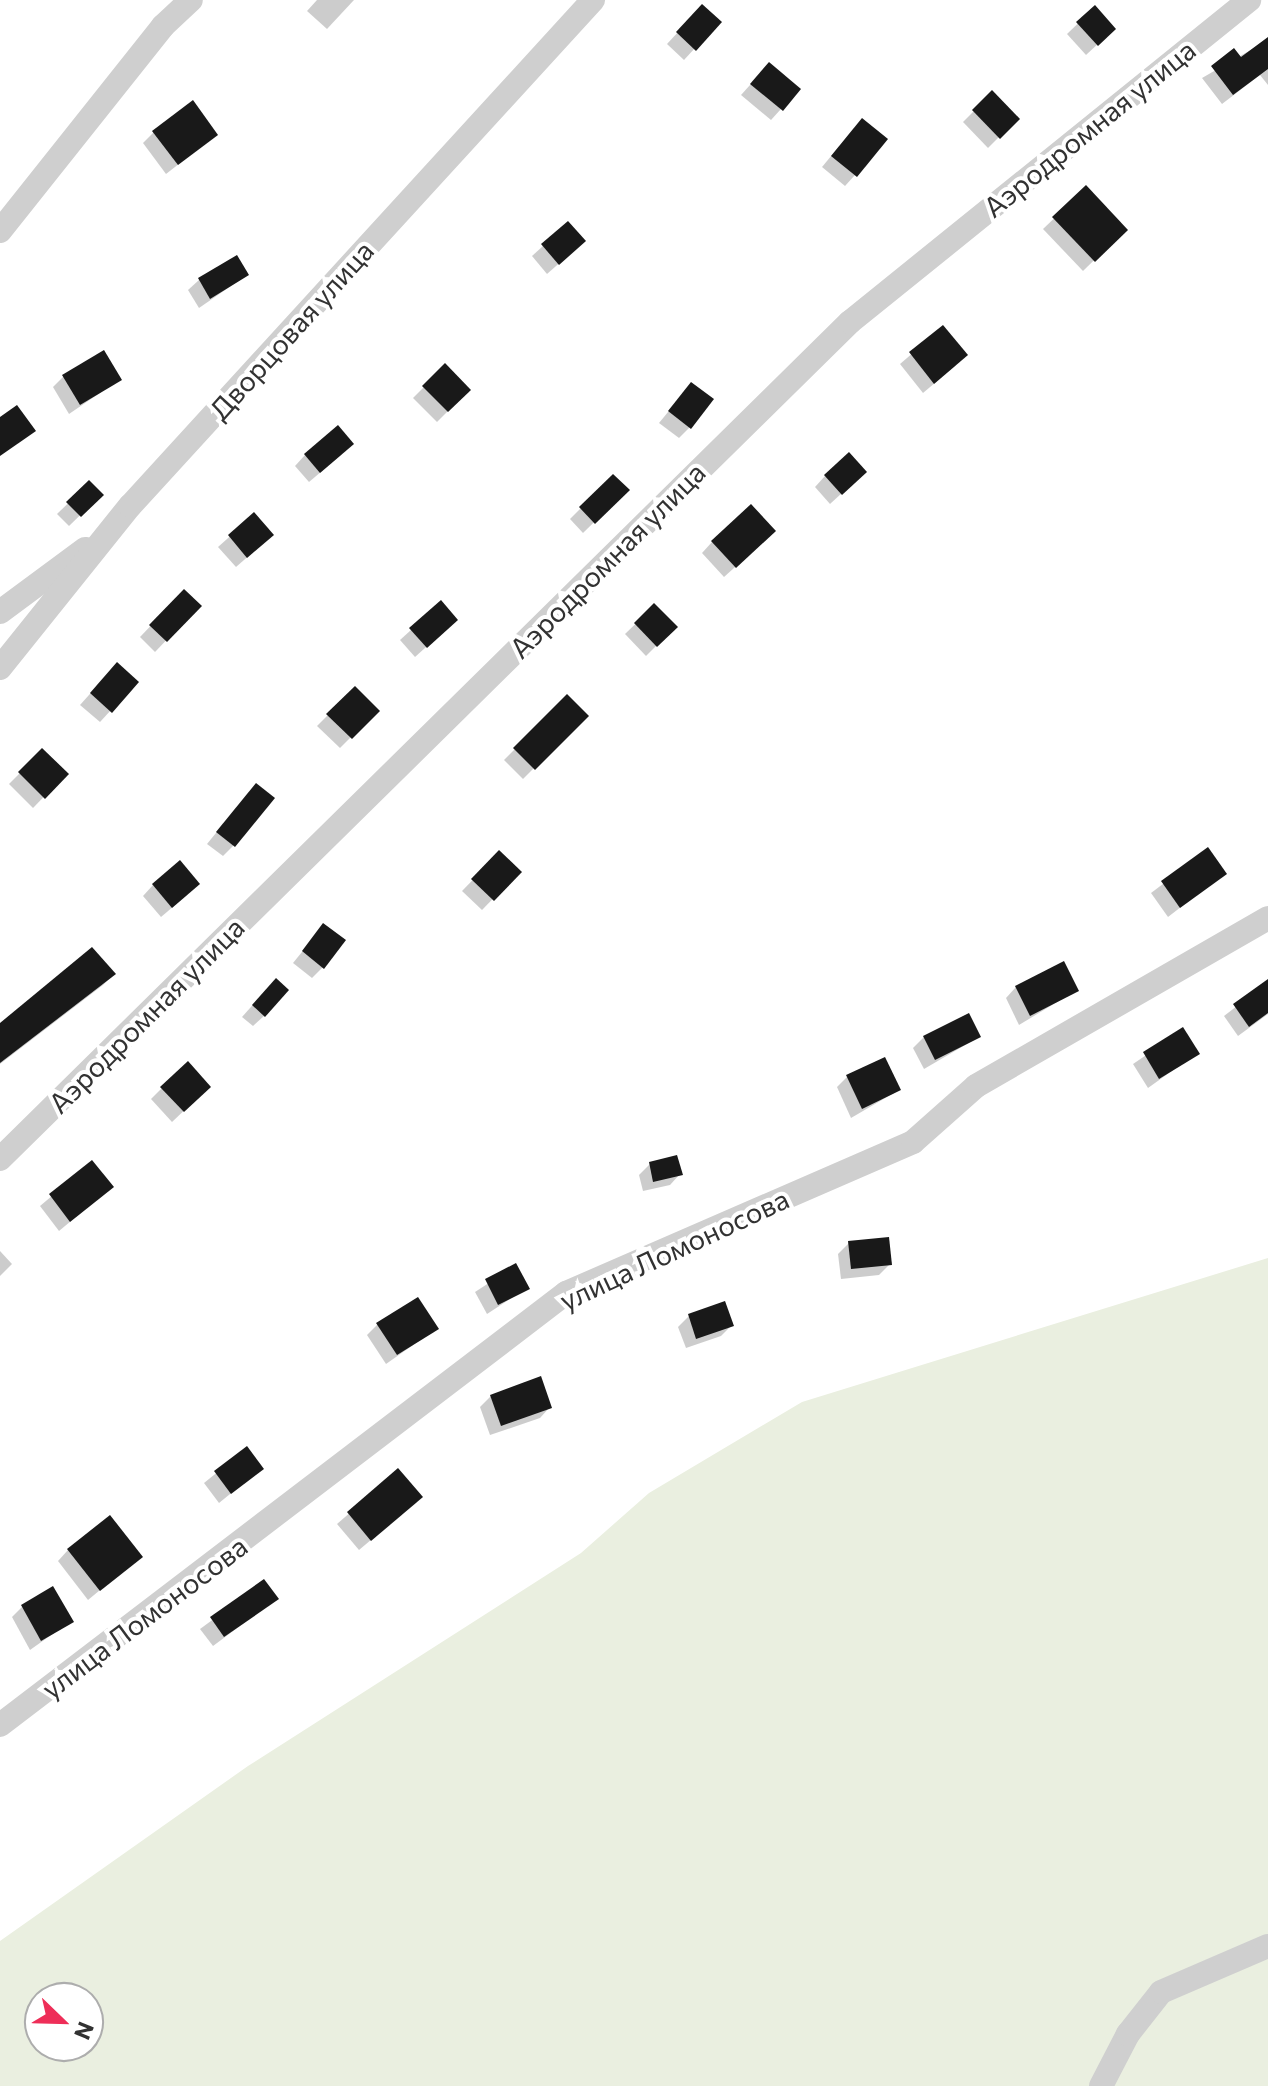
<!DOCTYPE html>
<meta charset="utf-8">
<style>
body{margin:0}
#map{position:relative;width:1268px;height:2086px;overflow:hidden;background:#fff;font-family:Commissioner,sans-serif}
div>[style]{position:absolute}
.green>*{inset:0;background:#eaefe0}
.shadow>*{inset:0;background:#0003}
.building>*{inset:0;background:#191919}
.minor>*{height:24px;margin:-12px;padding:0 12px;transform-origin:12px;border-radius:12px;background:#cfcfcf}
span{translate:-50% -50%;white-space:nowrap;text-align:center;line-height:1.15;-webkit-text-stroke:8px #fff;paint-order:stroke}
.street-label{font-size:28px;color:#323232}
.north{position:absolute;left:24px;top:1982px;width:80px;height:80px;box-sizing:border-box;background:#fff;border:2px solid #adadad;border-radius:50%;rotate:113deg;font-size:22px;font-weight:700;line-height:32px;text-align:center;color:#323232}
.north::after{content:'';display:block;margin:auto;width:28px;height:36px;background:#ee2e58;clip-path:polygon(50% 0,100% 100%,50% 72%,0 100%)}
</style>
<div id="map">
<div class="green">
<i style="clip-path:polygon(evenodd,1268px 1258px,1268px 2086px,0 2086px,0 1941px,248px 1766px,581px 1553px,649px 1493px,802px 1402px,1268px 1258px,40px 1998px,88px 1998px,88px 2046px,40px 2046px,40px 1998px)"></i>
</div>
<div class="shadow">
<i style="clip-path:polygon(317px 0,354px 0,327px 29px,307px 11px)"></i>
<i style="clip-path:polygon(702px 6px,719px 22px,684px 60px,667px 44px)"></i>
<i style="clip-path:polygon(1094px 8px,1114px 29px,1086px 55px,1067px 34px)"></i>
<i style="clip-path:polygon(1268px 40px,1268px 85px,1260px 75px,1222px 104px,1202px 78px)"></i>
<i style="clip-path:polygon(759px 75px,781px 109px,771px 120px,741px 95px)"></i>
<i style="clip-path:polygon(992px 93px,1017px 119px,988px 148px,963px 122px)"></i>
<i style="clip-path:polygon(154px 132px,216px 135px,166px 174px,143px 143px)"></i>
<i style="clip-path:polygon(851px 132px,855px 175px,845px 186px,822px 167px)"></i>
<i style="clip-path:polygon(1086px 188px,1125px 230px,1083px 271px,1043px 229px)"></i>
<i style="clip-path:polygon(543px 246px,572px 252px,547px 274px,532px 256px)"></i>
<i style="clip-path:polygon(247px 275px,199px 308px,188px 290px,199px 280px)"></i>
<i style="clip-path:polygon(943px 327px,955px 366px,923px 393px,900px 364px)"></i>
<i style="clip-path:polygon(445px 366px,469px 390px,437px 422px,413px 398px)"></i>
<i style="clip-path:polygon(64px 376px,119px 380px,69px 414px,53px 387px)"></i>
<i style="clip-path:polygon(691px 384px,690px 427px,679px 438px,659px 423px)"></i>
<i style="clip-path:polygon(305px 455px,341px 455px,309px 482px,295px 466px)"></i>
<i style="clip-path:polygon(613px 476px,627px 490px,583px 533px,570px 519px)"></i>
<i style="clip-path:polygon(825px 476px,854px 482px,830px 504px,815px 487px)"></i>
<i style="clip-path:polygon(89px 483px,101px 495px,69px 526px,57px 514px)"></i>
<i style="clip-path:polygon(254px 515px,261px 545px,236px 567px,218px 547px)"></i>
<i style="clip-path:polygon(712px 542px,763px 542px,724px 577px,702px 553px)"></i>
<i style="clip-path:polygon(184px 591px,199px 606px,155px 652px,140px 637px)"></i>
<i style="clip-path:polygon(654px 606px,675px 627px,646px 656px,625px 634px)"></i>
<i style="clip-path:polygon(411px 630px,445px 630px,415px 657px,400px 640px)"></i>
<i style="clip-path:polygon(106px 676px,136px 683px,100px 722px,80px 705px)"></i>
<i style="clip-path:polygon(355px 688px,377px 711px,340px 748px,317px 726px)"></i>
<i style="clip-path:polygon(567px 697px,586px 716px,523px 779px,504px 760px)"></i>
<i style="clip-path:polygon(42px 751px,66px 774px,33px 808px,9px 784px)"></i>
<i style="clip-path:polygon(246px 796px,233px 846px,223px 856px,207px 844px)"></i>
<i style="clip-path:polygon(1208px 850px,1225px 873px,1168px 917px,1151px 893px)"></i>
<i style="clip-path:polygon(499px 853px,519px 872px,482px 910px,462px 891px)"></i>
<i style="clip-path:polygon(153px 885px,187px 895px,161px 917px,143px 896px)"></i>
<i style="clip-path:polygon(323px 926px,323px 967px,312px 978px,293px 963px)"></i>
<i style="clip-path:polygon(114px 974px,103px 985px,0 1064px,0 1028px)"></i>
<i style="clip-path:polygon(1268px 982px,1268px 1014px,1238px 1036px,1224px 1016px)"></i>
<i style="clip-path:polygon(1016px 987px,1077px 990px,1019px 1025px,1006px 998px)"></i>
<i style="clip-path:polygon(265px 991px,264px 1016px,253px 1026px,242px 1017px)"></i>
<i style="clip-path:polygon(1183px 1030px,1197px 1053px,1148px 1088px,1133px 1064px)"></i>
<i style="clip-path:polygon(924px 1037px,979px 1037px,924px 1069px,913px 1048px)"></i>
<i style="clip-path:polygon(847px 1077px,899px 1090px,851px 1118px,837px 1087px)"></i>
<i style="clip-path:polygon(209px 1087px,172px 1122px,151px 1099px,162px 1088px)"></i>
<i style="clip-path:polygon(91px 1163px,100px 1197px,59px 1231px,40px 1206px)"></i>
<i style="clip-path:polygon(650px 1164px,680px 1174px,670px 1185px,643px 1191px,639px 1175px)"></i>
<i style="clip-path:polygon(849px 1243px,890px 1264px,879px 1275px,841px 1279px,838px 1254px)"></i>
<i style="clip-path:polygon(0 1251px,12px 1264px,0 1276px)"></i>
<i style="clip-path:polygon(515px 1266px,527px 1288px,487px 1314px,475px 1292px)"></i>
<i style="clip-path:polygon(689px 1316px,731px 1326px,721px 1336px,686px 1348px,678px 1327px)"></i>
<i style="clip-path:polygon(378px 1324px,436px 1329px,386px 1364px,367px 1335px)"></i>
<i style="clip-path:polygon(491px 1396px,550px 1407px,540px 1418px,490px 1435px,480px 1407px)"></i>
<i style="clip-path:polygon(246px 1449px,261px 1469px,219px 1503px,204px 1483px)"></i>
<i style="clip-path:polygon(398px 1471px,409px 1508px,359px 1550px,337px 1524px)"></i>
<i style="clip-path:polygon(68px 1550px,140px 1557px,88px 1600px,58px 1561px)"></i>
<i style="clip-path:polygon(264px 1582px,276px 1599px,213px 1646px,200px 1629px)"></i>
<i style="clip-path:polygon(22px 1607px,71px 1621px,30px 1650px,12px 1617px)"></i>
</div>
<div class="building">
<i style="clip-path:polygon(702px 4px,722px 22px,696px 51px,676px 32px)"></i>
<i style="clip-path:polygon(1095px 5px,1116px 29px,1098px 46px,1076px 22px)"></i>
<i style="clip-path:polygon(1268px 37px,1268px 69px,1233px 95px,1211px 66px,1234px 48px,1241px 57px)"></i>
<i style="clip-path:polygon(769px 62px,801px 89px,783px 111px,750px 84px)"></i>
<i style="clip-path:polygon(992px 90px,1020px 119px,1000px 139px,972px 110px)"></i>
<i style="clip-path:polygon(193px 100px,218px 135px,178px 165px,152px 131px)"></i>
<i style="clip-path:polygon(862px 118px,888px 139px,857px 177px,831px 156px)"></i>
<i style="clip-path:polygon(1086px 185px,1128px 230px,1095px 262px,1052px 217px)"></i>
<i style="clip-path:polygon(568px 221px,586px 241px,559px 265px,541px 244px)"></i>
<i style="clip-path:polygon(237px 255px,249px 275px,210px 299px,198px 278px)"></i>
<i style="clip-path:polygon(943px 325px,968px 355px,934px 384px,909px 352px)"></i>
<i style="clip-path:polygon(104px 350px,122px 380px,80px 405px,62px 375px)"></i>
<i style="clip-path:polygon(445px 363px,471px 390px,448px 412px,422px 386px)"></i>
<i style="clip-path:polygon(691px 382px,714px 399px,691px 429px,668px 411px)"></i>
<i style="clip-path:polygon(17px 405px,36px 431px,0 456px,0 417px)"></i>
<i style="clip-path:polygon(338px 425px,354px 444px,320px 473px,304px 454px)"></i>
<i style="clip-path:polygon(849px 452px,867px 472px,842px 495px,824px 475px)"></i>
<i style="clip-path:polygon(613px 474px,630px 490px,595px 524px,579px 507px)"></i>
<i style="clip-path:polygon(89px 480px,104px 495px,81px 517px,66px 502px)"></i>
<i style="clip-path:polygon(751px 504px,776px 531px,736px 568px,711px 541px)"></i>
<i style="clip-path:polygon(254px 512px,274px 535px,247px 558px,228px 535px)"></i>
<i style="clip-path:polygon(184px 589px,202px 606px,167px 642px,149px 625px)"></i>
<i style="clip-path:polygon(441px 600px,458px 620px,427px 648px,409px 628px)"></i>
<i style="clip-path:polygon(654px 603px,678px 627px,657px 647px,634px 623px)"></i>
<i style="clip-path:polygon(117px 662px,139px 682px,112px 713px,90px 693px)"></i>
<i style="clip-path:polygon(355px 686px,380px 711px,352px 739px,326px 714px)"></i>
<i style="clip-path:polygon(567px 694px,589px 716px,535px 770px,513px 748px)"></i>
<i style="clip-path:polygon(42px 748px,69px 774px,45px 799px,18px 772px)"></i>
<i style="clip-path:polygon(256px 783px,275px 798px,235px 847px,216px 832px)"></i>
<i style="clip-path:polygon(1208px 847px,1227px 874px,1180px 908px,1161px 881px)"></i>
<i style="clip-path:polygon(499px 850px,522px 872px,494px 901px,471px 879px)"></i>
<i style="clip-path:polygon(180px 860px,200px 884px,172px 908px,152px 884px)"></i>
<i style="clip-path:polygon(323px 923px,346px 940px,324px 969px,302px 951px)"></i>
<i style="clip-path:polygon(92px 947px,116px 974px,0 1063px,0 1023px)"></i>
<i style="clip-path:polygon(1064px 961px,1079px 991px,1030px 1016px,1015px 986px)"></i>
<i style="clip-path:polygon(276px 978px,289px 990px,265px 1017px,252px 1005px)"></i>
<i style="clip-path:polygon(1268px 979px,1268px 1013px,1249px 1027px,1233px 1004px)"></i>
<i style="clip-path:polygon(969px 1013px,981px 1037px,935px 1060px,923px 1036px)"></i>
<i style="clip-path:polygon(1183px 1027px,1200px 1054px,1159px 1079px,1143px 1052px)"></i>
<i style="clip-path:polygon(885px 1057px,901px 1090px,862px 1109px,846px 1075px)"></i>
<i style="clip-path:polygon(188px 1061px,211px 1087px,184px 1112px,160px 1087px)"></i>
<i style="clip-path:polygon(677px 1155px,683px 1175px,653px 1182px,649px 1162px)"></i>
<i style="clip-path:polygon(92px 1160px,114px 1187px,70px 1222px,49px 1194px)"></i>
<i style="clip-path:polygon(889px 1237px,892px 1265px,851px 1269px,848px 1241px)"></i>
<i style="clip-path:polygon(516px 1263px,530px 1289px,498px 1305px,485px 1279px)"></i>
<i style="clip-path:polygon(418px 1297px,439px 1329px,397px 1355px,376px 1323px)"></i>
<i style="clip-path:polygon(725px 1301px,734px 1326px,696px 1339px,688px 1314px)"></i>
<i style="clip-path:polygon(541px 1376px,552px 1408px,501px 1426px,490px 1395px)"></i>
<i style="clip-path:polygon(247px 1446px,264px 1469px,231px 1494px,214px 1471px)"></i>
<i style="clip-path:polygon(398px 1468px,423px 1497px,371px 1541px,347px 1512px)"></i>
<i style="clip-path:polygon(110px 1515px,143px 1557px,100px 1591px,67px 1549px)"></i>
<i style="clip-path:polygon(264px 1579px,279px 1599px,224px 1637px,210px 1617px)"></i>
<i style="clip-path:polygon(53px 1586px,74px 1622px,41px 1641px,21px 1605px)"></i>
</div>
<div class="minor">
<i style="left:0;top:231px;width:262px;rotate:-51.5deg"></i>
<i style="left:163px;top:26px;width:38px;rotate:-43deg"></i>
<i style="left:0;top:612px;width:106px;rotate:-36.5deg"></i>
<i style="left:0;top:668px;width:208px;rotate:-51.3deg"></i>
<i style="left:130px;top:506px;width:686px;rotate:-47.54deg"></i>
<i style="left:0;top:1159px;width:1193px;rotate:-44.56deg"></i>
<i style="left:850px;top:322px;width:513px;rotate:-38.9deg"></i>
<i style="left:0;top:1725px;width:712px;rotate:-37.35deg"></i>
<i style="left:566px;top:1293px;width:378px;rotate:-23.5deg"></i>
<i style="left:913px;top:1142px;width:84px;rotate:-41.6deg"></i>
<i style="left:976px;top:1086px;width:337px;rotate:-29.9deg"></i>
<i style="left:1101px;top:2086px;width:59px;rotate:-62.6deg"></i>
<i style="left:1128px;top:2034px;width:53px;rotate:-51.8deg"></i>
<i style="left:1161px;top:1992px;width:116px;rotate:-23.3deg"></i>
</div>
<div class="street-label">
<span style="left:1089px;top:128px;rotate:-39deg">Аэродромная улица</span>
<span style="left:291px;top:330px;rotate:-48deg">Дворцовая улица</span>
<span style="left:607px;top:560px;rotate:-45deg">Аэродромная улица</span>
<span style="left:146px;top:1015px;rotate:-45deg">Аэродромная улица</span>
<span style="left:674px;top:1249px;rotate:-25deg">улица Ломоносова</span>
<span style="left:144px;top:1617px;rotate:-37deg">улица Ломоносова</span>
</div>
<div class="north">N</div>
</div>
